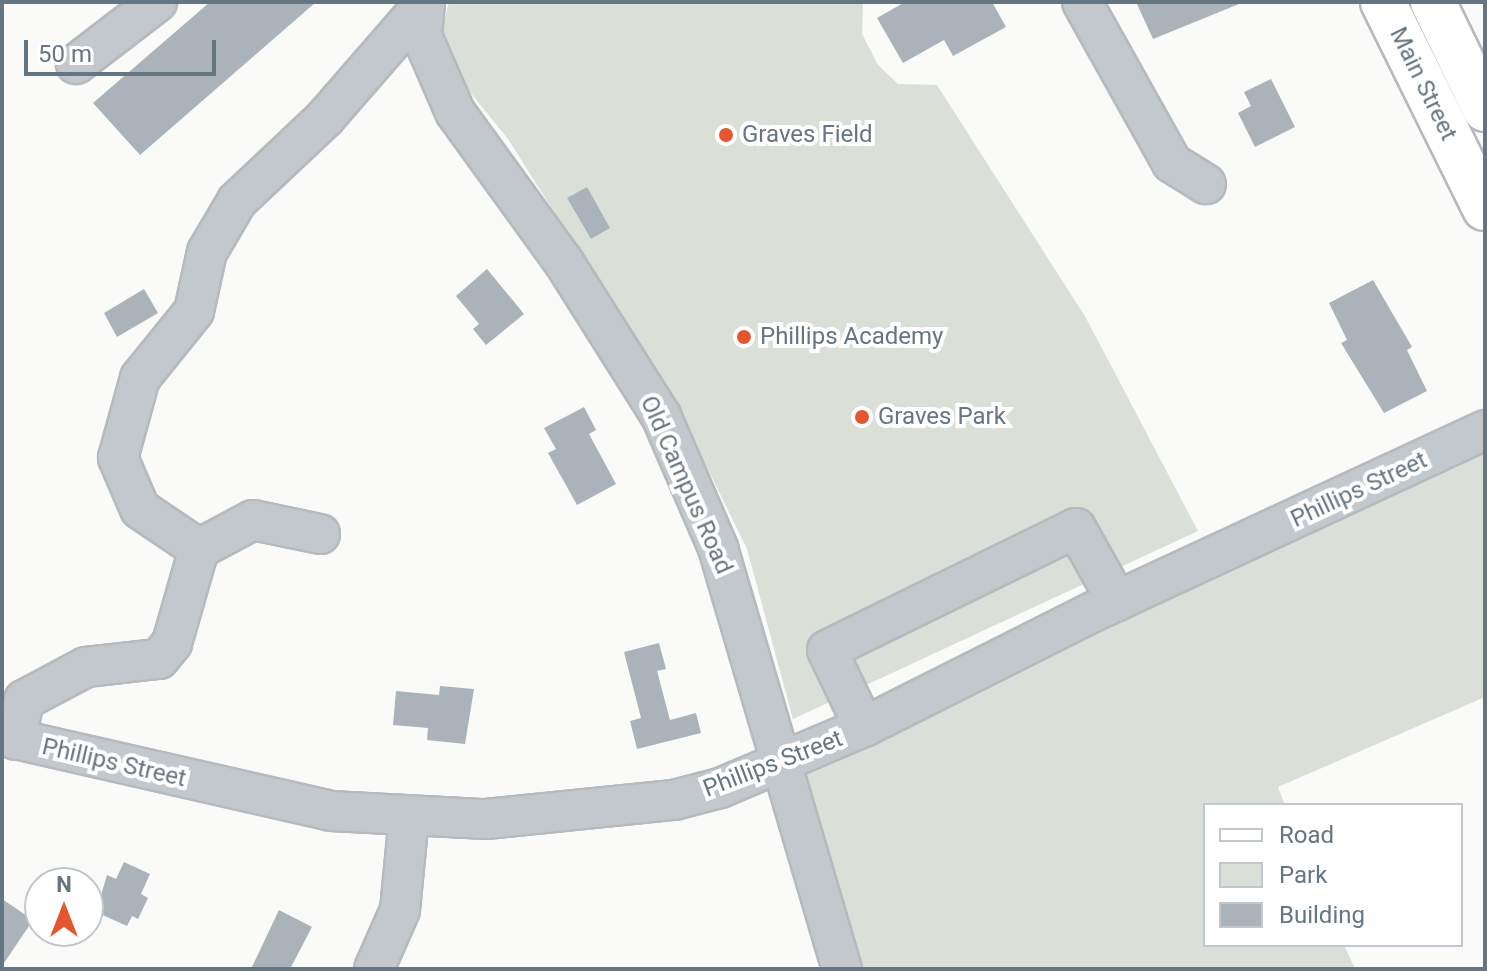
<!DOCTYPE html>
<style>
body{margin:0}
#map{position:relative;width:1487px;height:971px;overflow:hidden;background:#fafaf8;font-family:Roboto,sans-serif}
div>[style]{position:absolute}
.green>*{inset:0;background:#dadfd7}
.building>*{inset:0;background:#aab3b9}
.roads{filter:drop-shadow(2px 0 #b5babe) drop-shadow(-2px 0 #b5babe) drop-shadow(0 2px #b5babe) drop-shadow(0 -2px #b5babe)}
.minor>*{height:38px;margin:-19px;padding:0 19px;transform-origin:19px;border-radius:19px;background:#c3c8cc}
.major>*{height:44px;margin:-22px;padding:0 22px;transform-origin:22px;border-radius:22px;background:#fff}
.dots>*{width:22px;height:22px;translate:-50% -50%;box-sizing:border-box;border:4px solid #fff;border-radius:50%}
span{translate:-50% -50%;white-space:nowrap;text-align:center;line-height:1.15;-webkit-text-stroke:8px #fff;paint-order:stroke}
.street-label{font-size:24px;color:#657683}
.poi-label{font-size:24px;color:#657683}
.left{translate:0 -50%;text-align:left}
.frame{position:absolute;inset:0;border:4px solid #657683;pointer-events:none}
.legend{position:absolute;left:1203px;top:803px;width:260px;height:144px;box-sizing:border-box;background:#fff;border:2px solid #c1c8cd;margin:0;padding:10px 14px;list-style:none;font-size:24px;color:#657683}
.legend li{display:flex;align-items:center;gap:16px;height:40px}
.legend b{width:40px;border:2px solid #c1c8cd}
.north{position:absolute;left:24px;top:867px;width:80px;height:80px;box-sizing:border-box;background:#fff;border:2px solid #c1c8cd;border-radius:50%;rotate:0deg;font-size:22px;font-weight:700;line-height:32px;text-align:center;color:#657683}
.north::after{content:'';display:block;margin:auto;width:28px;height:36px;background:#e4572e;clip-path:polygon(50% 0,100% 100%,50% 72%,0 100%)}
.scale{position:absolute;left:24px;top:40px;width:192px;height:36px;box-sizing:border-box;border:4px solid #657683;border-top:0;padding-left:10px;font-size:24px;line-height:28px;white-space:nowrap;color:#657683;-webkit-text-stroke:6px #fff;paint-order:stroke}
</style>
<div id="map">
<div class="green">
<i style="clip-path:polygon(449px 2px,863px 2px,862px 34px,878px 65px,898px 84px,937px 85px,1086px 318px,1198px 531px,793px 719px,747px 549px,678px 408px,508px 139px,453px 71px,441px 31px)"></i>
<i style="clip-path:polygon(1485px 423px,1485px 697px,1278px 787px,1285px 805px,1205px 805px,1205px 945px,1344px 945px,1355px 969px,843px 969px,783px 763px)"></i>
</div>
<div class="building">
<i style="clip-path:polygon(210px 2px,316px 2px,140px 155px,93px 103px)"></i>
<i style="clip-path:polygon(905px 2px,992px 2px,1006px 27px,953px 56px,944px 40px,903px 63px,877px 18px)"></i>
<i style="clip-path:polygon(1136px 2px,1244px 2px,1153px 39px)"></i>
<i style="clip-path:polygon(1271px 79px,1295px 127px,1255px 147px,1238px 113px,1251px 106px,1244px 92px)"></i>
<i style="clip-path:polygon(587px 187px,610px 228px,591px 239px,567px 198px)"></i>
<i style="clip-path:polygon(487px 269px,524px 314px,486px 345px,473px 329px,479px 324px,456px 296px)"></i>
<i style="clip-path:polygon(1373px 280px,1412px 347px,1407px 350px,1427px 391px,1384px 413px,1341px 343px,1347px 340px,1329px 303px)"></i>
<i style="clip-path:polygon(144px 289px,158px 313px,117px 337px,104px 313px)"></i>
<i style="clip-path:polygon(584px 407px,596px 430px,589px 434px,616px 484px,577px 505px,548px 453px,556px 449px,544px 428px)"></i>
<i style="clip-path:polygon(659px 643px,666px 669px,657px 671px,670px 720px,696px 713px,701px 733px,637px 749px,630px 721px,641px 718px,624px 652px)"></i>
<i style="clip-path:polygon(440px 686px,474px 689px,465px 744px,427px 740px,428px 728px,393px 725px,396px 691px,439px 695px)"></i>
<i style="clip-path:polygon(124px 862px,150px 874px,141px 894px,148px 898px,138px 919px,132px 916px,127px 926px,96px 912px,107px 875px,116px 879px)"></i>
<i style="clip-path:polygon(2px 899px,33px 920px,2px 966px)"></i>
<i style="clip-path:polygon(279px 910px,312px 927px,290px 969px,251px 969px)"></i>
</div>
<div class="roads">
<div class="minor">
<i style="left:425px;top:2px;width:34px;rotate:95deg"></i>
<i style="left:422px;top:36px;width:83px;rotate:66.5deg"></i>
<i style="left:455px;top:112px;width:184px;rotate:54.1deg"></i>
<i style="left:563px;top:261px;width:183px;rotate:57.7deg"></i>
<i style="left:661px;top:416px;width:144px;rotate:66.6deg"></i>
<i style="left:718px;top:548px;width:439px;rotate:73.6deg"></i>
<i style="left:1082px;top:2px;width:184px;rotate:60.8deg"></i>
<i style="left:1172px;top:163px;width:40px;rotate:32deg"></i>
<i style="left:76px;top:64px;width:102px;rotate:-37.4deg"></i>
<i style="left:320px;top:534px;width:68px;rotate:-168.2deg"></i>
<i style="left:253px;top:520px;width:61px;rotate:151.8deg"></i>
<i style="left:199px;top:549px;width:71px;rotate:-145.9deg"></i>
<i style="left:140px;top:509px;width:56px;rotate:-113.3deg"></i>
<i style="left:118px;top:458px;width:83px;rotate:-74.6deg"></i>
<i style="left:140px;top:378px;width:86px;rotate:-51.1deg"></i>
<i style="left:194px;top:311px;width:60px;rotate:-77.6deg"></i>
<i style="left:207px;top:252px;width:59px;rotate:-59.5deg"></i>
<i style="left:237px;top:201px;width:121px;rotate:-43.3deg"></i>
<i style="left:325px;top:118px;width:151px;rotate:-49deg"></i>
<i style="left:864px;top:727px;width:85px;rotate:-115.7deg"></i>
<i style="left:827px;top:650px;width:277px;rotate:-26.1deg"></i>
<i style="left:1076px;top:528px;width:84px;rotate:60.7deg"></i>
<i style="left:2px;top:736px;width:337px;rotate:12.8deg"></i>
<i style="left:331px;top:811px;width:155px;rotate:3deg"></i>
<i style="left:486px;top:819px;width:189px;rotate:-5.8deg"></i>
<i style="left:674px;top:800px;width:48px;rotate:-14.6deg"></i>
<i style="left:720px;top:788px;width:156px;rotate:-23deg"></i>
<i style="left:864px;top:727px;width:256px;rotate:-26.7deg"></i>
<i style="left:1093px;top:612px;width:432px;rotate:-24.9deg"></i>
<i style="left:16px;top:740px;width:41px;rotate:-78.7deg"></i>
<i style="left:24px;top:700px;width:70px;rotate:-28deg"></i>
<i style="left:86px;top:667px;width:73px;rotate:-6.3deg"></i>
<i style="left:159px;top:659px;width:21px;rotate:-51deg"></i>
<i style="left:172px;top:643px;width:98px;rotate:-74deg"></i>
<i style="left:374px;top:969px;width:64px;rotate:-66.2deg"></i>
<i style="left:400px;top:910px;width:93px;rotate:-84.5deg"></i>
</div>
<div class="major">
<i style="left:1383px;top:2px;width:230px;rotate:63.7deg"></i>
<i style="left:1433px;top:2px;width:119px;rotate:64.1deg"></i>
</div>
</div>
<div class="dots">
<i style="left:726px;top:135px;background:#e4572e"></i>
<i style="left:744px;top:337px;background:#e4572e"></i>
<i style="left:862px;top:417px;background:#e4572e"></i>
</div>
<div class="street-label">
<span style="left:1423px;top:84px;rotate:64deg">Main Street</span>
<span style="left:686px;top:485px;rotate:66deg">Old Campus Road</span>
<span style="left:1359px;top:490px;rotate:-25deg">Phillips Street</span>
<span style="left:114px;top:763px;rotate:13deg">Phillips Street</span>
<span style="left:773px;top:764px;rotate:-21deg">Phillips Street</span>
</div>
<div class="poi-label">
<span class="left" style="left:742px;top:135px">Graves Field</span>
<span class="left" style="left:760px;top:337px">Phillips Academy</span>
<span class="left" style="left:878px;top:417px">Graves Park</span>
</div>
<div class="frame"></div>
<ul class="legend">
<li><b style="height:10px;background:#fff"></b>Road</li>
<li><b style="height:22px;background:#dadfd7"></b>Park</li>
<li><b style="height:22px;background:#aab3b9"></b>Building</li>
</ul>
<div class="north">N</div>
<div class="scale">50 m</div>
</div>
